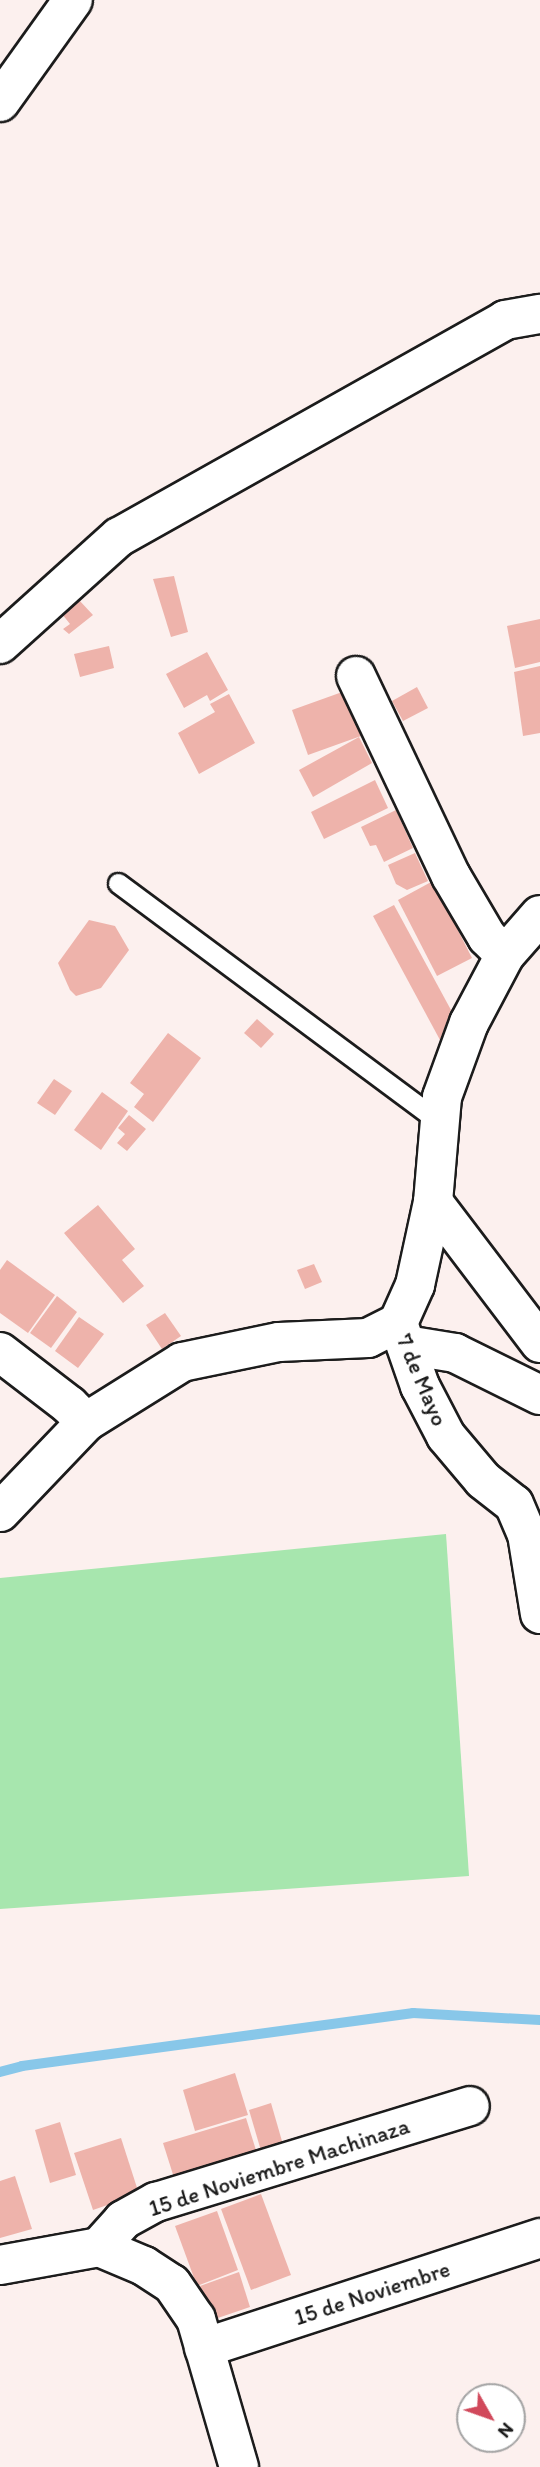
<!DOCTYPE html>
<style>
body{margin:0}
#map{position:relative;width:540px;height:2467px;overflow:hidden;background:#fcf0ee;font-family:Itim,sans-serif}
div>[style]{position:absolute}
.green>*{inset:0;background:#a7e6ae}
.stream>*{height:10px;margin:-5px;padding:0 5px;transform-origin:5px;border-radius:5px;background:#88c7e9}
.building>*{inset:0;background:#eeb3ab}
.roads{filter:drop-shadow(2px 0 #1c1c1c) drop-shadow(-2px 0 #1c1c1c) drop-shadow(0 2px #1c1c1c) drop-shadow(0 -2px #1c1c1c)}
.service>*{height:19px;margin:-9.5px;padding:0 9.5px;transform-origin:9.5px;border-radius:9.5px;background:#fff}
.minor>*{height:38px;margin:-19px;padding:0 19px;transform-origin:19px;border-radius:19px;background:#fff}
.tertiary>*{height:38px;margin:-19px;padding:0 19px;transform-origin:19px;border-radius:19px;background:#fff}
span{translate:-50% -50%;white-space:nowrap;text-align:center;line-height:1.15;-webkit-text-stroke:6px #fff;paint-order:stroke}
.street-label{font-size:23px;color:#1c1c1c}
.north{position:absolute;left:456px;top:2383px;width:70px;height:70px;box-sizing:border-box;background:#fff;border:2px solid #a4a4a4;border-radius:50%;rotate:130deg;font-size:19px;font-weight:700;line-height:28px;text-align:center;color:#1c1c1c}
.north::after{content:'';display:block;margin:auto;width:24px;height:32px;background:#d1495b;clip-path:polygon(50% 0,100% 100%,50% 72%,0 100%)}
</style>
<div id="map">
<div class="green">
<i style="clip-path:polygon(446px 1534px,469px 1876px,0 1909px,0 1578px)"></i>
</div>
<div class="stream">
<i style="left:0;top:2072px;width:23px;rotate:-15deg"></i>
<i style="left:22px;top:2066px;width:395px;rotate:-7.7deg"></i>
<i style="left:413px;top:2013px;width:127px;rotate:3.2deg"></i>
</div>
<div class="building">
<i style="clip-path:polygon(174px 576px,188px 632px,171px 637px,153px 579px)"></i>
<i style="clip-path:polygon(79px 600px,93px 615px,69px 634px,63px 629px,70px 624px,62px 614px)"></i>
<i style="clip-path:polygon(540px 619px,540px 662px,515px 668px,507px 626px)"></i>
<i style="clip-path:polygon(109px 646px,114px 668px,80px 677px,74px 654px)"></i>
<i style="clip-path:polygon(207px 652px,228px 690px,210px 701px,207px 695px,184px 708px,166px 674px)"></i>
<i style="clip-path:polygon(540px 666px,540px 733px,523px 736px,514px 672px)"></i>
<i style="clip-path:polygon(417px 687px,428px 708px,403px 721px,392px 701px)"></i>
<i style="clip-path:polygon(345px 691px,361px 736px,308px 755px,292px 710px)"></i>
<i style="clip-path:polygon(229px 694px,255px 743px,199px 774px,178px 733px,215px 712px,210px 704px)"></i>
<i style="clip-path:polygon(359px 737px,372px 763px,313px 797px,299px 770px)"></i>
<i style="clip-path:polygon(375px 780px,388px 808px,324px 839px,311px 812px)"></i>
<i style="clip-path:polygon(396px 810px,413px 848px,384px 862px,376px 845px,370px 846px,361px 827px)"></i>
<i style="clip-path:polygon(415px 853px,428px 881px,407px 890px,396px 884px,388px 865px)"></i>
<i style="clip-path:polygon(433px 881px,472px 958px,437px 976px,398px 900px)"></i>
<i style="clip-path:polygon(394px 905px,451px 1010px,440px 1040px,373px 916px)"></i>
<i style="clip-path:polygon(89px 920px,115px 926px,129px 950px,101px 988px,76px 996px,70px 990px,58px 963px)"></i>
<i style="clip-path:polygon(257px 1019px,274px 1034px,261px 1048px,244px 1033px)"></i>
<i style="clip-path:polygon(168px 1033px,201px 1058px,153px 1122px,134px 1107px,144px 1094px,130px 1083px)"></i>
<i style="clip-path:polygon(54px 1079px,72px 1091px,55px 1115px,37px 1103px)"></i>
<i style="clip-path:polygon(102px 1092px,128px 1111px,101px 1150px,74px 1130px)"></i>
<i style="clip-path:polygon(129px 1115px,146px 1129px,127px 1151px,117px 1143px,125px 1134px,118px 1128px)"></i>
<i style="clip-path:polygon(98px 1205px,135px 1249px,122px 1260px,144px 1286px,123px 1303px,64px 1233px)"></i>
<i style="clip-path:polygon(7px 1260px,55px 1295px,28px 1333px,0 1313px,0 1270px)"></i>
<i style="clip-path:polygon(314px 1264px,322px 1282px,305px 1289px,297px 1270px)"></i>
<i style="clip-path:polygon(57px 1296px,77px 1312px,51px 1348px,30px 1333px)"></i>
<i style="clip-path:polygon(165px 1313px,181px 1336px,162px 1349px,146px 1325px)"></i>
<i style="clip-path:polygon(79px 1317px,104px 1334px,78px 1368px,55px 1351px)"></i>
<i style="clip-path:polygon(235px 2073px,248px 2115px,195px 2131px,183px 2090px)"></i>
<i style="clip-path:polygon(271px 2103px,286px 2155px,264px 2161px,249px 2110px)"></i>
<i style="clip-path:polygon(246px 2118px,259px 2160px,176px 2184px,163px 2143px)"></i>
<i style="clip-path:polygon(60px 2122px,76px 2175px,50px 2183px,35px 2130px)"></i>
<i style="clip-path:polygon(121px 2138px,139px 2194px,93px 2210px,74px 2153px)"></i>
<i style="clip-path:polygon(15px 2176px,32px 2229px,0 2238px,0 2181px)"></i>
<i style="clip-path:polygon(261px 2194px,291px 2275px,251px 2290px,221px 2209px)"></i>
<i style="clip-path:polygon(217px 2211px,238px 2270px,197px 2286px,175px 2226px)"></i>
<i style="clip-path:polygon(239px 2272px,250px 2307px,212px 2320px,200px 2286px)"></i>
</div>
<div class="roads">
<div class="service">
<i style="left:118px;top:883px;width:401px;rotate:36.6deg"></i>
</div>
<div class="minor">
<i style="left:0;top:102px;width:125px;rotate:-54.4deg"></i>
<i style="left:0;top:644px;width:160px;rotate:-42deg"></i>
<i style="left:119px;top:537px;width:443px;rotate:-29.3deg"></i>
<i style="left:505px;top:320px;width:36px;rotate:-10deg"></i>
<i style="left:356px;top:676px;width:221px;rotate:64.6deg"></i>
<i style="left:451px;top:876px;width:71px;rotate:59.5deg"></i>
<i style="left:487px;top:937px;width:25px;rotate:45deg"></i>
<i style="left:433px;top:1202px;width:177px;rotate:52.8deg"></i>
<i style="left:398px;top:1323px;width:67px;rotate:70.8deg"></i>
<i style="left:420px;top:1386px;width:56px;rotate:62.5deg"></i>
<i style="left:446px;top:1436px;width:57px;rotate:49.9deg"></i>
<i style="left:483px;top:1480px;width:39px;rotate:38deg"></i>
<i style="left:514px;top:1504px;width:33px;rotate:67deg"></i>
<i style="left:527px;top:1534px;width:81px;rotate:80.8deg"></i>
<i style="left:406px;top:1345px;width:50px;rotate:9.3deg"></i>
<i style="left:455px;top:1353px;width:95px;rotate:26.3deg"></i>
<i style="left:0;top:1352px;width:87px;rotate:37.5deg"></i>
<i style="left:69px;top:1405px;width:24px;rotate:45deg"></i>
<i style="left:99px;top:2247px;width:36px;rotate:-48deg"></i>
<i style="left:123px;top:2220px;width:38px;rotate:-29deg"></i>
<i style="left:156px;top:2202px;width:328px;rotate:-17deg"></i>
<i style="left:99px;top:2247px;width:49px;rotate:22.9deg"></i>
<i style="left:144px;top:2266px;width:33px;rotate:33deg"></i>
<i style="left:172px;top:2284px;width:42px;rotate:55.6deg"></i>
<i style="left:196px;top:2319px;width:154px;rotate:73.8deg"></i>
<i style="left:0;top:2265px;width:101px;rotate:-10.3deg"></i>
<i style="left:204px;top:2348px;width:354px;rotate:-18.1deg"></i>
</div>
<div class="tertiary">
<i style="left:0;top:1512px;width:124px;rotate:-46.3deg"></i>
<i style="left:86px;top:1422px;width:113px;rotate:-32deg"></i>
<i style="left:182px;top:1362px;width:99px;rotate:-11.7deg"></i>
<i style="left:279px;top:1342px;width:89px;rotate:-2.6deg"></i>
<i style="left:368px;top:1338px;width:34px;rotate:-27deg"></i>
<i style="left:398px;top:1323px;width:42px;rotate:-65.9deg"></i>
<i style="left:415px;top:1285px;width:85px;rotate:-77.8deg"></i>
<i style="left:433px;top:1202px;width:105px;rotate:-85.1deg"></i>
<i style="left:442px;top:1097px;width:79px;rotate:-70deg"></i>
<i style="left:469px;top:1023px;width:77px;rotate:-62.1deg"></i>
<i style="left:505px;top:955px;width:53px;rotate:-48.8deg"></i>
</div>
</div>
<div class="street-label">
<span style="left:422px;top:1380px;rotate:67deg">7 de Mayo</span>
<span style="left:279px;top:2167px;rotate:-18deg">15 de Noviembre Machinaza</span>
<span style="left:372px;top:2293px;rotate:-18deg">15 de Noviembre</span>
</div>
<div class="north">N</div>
</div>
